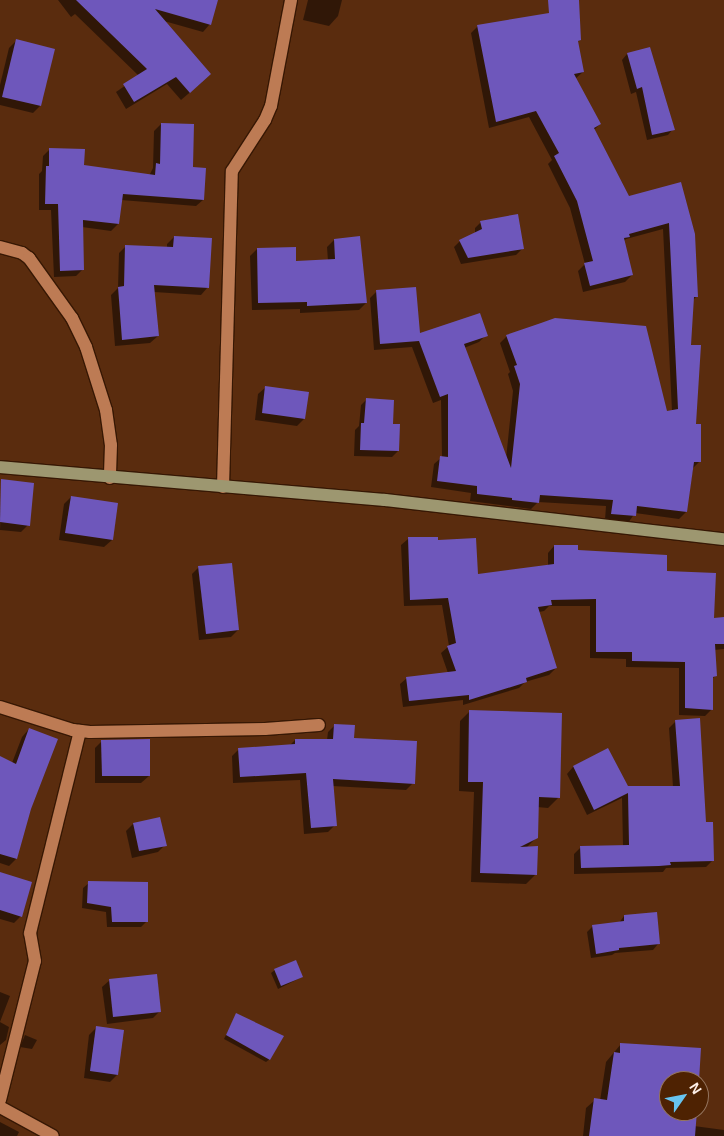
<!DOCTYPE html>
<style>
body{margin:0}
#map{position:relative;width:724px;height:1136px;overflow:hidden;background:#5a2c0e;font-family:Helvetica,sans-serif}
div>[style]{position:absolute}
.shadow>*{inset:0;background:#0007}
.building>*{inset:0;background:#6e57bb}
.roads{filter:drop-shadow(1px 0 #371804) drop-shadow(-1px 0 #371804) drop-shadow(0 1px #371804) drop-shadow(0 -1px #371804)}
.street>*{height:12px;margin:-6px;padding:0 6px;transform-origin:6px;border-radius:6px;background:#bd7b54}
.secondary>*{height:12px;margin:-6px;padding:0 6px;transform-origin:6px;border-radius:6px;background:#9d9770}
span{translate:-50% -50%;white-space:nowrap;text-align:center;line-height:1.15;-webkit-text-stroke:4px #4e2202;paint-order:stroke}
.north{position:absolute;left:659px;top:1071px;width:50px;height:50px;box-sizing:border-box;background:#4e2202;border:1px solid #94745e;border-radius:50%;rotate:57deg;font-size:14px;font-weight:700;line-height:20px;text-align:center;color:#feefe7}
.north::after{content:'';display:block;margin:auto;width:18px;height:22px;background:#67c4f0;clip-path:polygon(50% 0,100% 100%,50% 72%,0 100%)}
</style>
<div id="map">
<div class="shadow">
<i style="clip-path:polygon(58px 0,217px 0,210px 24px,203px 32px,164px 21px,202px 82px,181px 100px,167px 84px,126px 109px,116px 92px,139px 76px,75px 14px,71px 17px)"></i>
<i style="clip-path:polygon(308px 0,342px 0,338px 16px,329px 26px,303px 20px)"></i>
<i style="clip-path:polygon(478px 26px,580px 40px,577px 42px,583px 72px,575px 79px,600px 124px,594px 130px,628px 197px,680px 184px,696px 297px,692px 301px,690px 346px,695px 425px,700px 461px,693px 468px,686px 512px,679px 519px,635px 513px,628px 523px,605px 520px,606px 506px,538px 502px,531px 509px,470px 501px,471px 493px,431px 487px,434px 464px,442px 457px,441px 400px,433px 403px,412px 347px,374px 350px,370px 298px,377px 291px,419px 335px,486px 335px,479px 342px,464px 348px,506px 459px,513px 391px,508px 374px,510px 372px,500px 343px,507px 336px,666px 412px,672px 411px,663px 229px,626px 239px,623px 242px,632px 275px,625px 282px,583px 292px,578px 271px,585px 264px,570px 208px,548px 164px,552px 160px,529px 117px,489px 128px,471px 33px)"></i>
<i style="clip-path:polygon(16px 41px,53px 50px,40px 106px,33px 113px,0 105px,0 85px,9px 48px)"></i>
<i style="clip-path:polygon(627px 54px,673px 129px,668px 135px,647px 140px,636px 92px,631px 94px,622px 60px)"></i>
<i style="clip-path:polygon(161px 124px,203px 200px,196px 206px,121px 200px,118px 224px,111px 231px,82px 227px,83px 269px,76px 276px,54px 277px,51px 210px,39px 210px,39px 174px,42px 171px,43px 156px,50px 149px,83px 166px,149px 176px,153px 168px,154px 131px)"></i>
<i style="clip-path:polygon(481px 222px,523px 248px,516px 255px,461px 264px,454px 247px,460px 241px,475px 233px,475px 228px)"></i>
<i style="clip-path:polygon(174px 237px,208px 287px,201px 295px,154px 292px,158px 336px,150px 343px,115px 346px,111px 295px,118px 288px,119px 253px,126px 246px,167px 248px,167px 244px)"></i>
<i style="clip-path:polygon(334px 240px,366px 303px,359px 310px,300px 313px,300px 309px,252px 310px,250px 256px,257px 249px,295px 262px,328px 261px,327px 247px)"></i>
<i style="clip-path:polygon(266px 387px,304px 419px,297px 426px,255px 420px,258px 394px)"></i>
<i style="clip-path:polygon(367px 399px,391px 425px,398px 451px,392px 457px,354px 456px,355px 430px,359px 426px,361px 405px)"></i>
<i style="clip-path:polygon(2px 480px,28px 525px,21px 532px,0 530px)"></i>
<i style="clip-path:polygon(71px 497px,117px 504px,112px 540px,104px 547px,59px 540px,64px 504px)"></i>
<i style="clip-path:polygon(437px 538px,437px 541px,477px 575px,548px 566px,548px 553px,554px 546px,666px 572px,713px 619px,724px 618px,724px 649px,714px 650px,715px 676px,712px 679px,712px 709px,705px 716px,679px 715px,679px 668px,626px 667px,626px 659px,590px 658px,590px 606px,549px 606px,544px 611px,539px 612px,556px 668px,549px 675px,525px 682px,519px 688px,463px 705px,463px 700px,403px 707px,400px 684px,407px 678px,448px 673px,441px 653px,449px 646px,442px 605px,404px 606px,401px 545px,408px 539px)"></i>
<i style="clip-path:polygon(199px 567px,238px 630px,231px 637px,199px 640px,192px 574px)"></i>
<i style="clip-path:polygon(470px 711px,561px 714px,558px 798px,548px 808px,537px 807px,537px 837px,526px 848px,536px 874px,526px 884px,471px 882px,474px 792px,459px 791px,460px 721px)"></i>
<i style="clip-path:polygon(676px 721px,713px 860px,706px 867px,666px 868px,663px 872px,574px 874px,574px 854px,581px 847px,623px 846px,622px 798px,587px 815px,567px 774px,573px 767px,608px 749px,627px 788px,673px 787px,669px 728px)"></i>
<i style="clip-path:polygon(335px 725px,413px 783px,406px 790px,332px 786px,335px 825px,328px 832px,304px 834px,300px 780px,233px 783px,232px 756px,239px 749px,289px 746px,295px 740px,327px 740px,328px 732px)"></i>
<i style="clip-path:polygon(29px 729px,30px 808px,16px 859px,9px 866px,0 863px,0 758px,12px 763px,22px 737px)"></i>
<i style="clip-path:polygon(102px 741px,149px 776px,141px 783px,95px 783px,95px 748px)"></i>
<i style="clip-path:polygon(133px 824px,165px 845px,158px 852px,132px 858px,126px 831px)"></i>
<i style="clip-path:polygon(0 876px,21px 916px,14px 923px,0 919px)"></i>
<i style="clip-path:polygon(89px 883px,147px 921px,141px 927px,107px 927px,106px 912px,82px 908px,83px 888px)"></i>
<i style="clip-path:polygon(624px 916px,658px 944px,653px 950px,615px 953px,612px 955px,591px 958px,587px 932px,592px 927px,619px 923px)"></i>
<i style="clip-path:polygon(275px 970px,302px 977px,278px 989px,271px 973px)"></i>
<i style="clip-path:polygon(110px 980px,160px 1011px,153px 1018px,107px 1024px,102px 987px)"></i>
<i style="clip-path:polygon(0 992px,10px 996px,0 1022px,9px 1027px,6px 1040px,0 1045px)"></i>
<i style="clip-path:polygon(236px 1015px,270px 1059px,266px 1062px,224px 1039px)"></i>
<i style="clip-path:polygon(96px 1028px,117px 1075px,110px 1082px,84px 1078px,89px 1035px)"></i>
<i style="clip-path:polygon(25px 1035px,37px 1040px,32px 1049px,20px 1047px)"></i>
<i style="clip-path:polygon(621px 1044px,697px 1081px,669px 1081px,669px 1111px,695px 1111px,694px 1126px,724px 1130px,724px 1136px,583px 1136px,586px 1108px,595px 1100px,600px 1101px,606px 1062px)"></i>
<i style="clip-path:polygon(0 1122px,19px 1132px,17px 1136px,0 1136px)"></i>
</div>
<div class="building">
<i style="clip-path:polygon(76px 0,218px 0,211px 25px,155px 9px,211px 74px,190px 93px,176px 77px,134px 102px,123px 84px,147px 69px)"></i>
<i style="clip-path:polygon(548px 0,579px 0,581px 40px,578px 41px,584px 72px,574px 74px,601px 124px,594px 128px,629px 196px,681px 182px,695px 234px,698px 297px,694px 297px,691px 345px,701px 345px,696px 424px,701px 424px,701px 462px,694px 462px,687px 512px,637px 506px,636px 516px,611px 514px,613px 500px,540px 495px,539px 503px,512px 500px,512px 498px,477px 494px,477px 486px,437px 481px,440px 456px,448px 457px,448px 394px,440px 397px,419px 341px,380px 344px,376px 290px,416px 287px,420px 333px,480px 313px,488px 336px,464px 344px,511px 468px,520px 384px,514px 366px,517px 365px,506px 335px,541px 323px,555px 318px,646px 326px,667px 411px,678px 409px,669px 223px,629px 234px,630px 237px,624px 238px,633px 275px,590px 286px,584px 263px,593px 261px,577px 201px,554px 156px,559px 153px,536px 111px,496px 122px,477px 25px,549px 13px)"></i>
<i style="clip-path:polygon(16px 39px,55px 49px,41px 106px,2px 97px)"></i>
<i style="clip-path:polygon(650px 47px,675px 130px,652px 135px,642px 87px,637px 89px,627px 53px)"></i>
<i style="clip-path:polygon(161px 123px,194px 124px,193px 167px,206px 168px,204px 200px,123px 194px,119px 224px,83px 220px,84px 270px,60px 271px,58px 204px,45px 204px,46px 166px,49px 166px,49px 148px,85px 149px,84px 165px,155px 175px,156px 163px,160px 164px)"></i>
<i style="clip-path:polygon(518px 214px,524px 249px,468px 258px,459px 240px,482px 229px,480px 221px)"></i>
<i style="clip-path:polygon(174px 236px,212px 238px,209px 288px,154px 285px,159px 336px,122px 340px,118px 287px,124px 286px,125px 245px,173px 247px)"></i>
<i style="clip-path:polygon(360px 236px,367px 303px,307px 306px,307px 302px,258px 303px,257px 248px,296px 247px,296px 261px,335px 259px,334px 239px)"></i>
<i style="clip-path:polygon(265px 386px,309px 392px,305px 419px,262px 413px)"></i>
<i style="clip-path:polygon(366px 398px,394px 400px,393px 424px,400px 424px,399px 451px,360px 450px,361px 423px,364px 423px)"></i>
<i style="clip-path:polygon(1px 479px,34px 483px,30px 526px,0 522px)"></i>
<i style="clip-path:polygon(71px 496px,118px 503px,113px 540px,65px 533px)"></i>
<i style="clip-path:polygon(408px 537px,438px 537px,438px 540px,476px 538px,478px 574px,554px 564px,554px 545px,578px 545px,578px 550px,667px 555px,667px 571px,716px 573px,714px 618px,724px 617px,724px 644px,715px 644px,717px 676px,713px 677px,713px 710px,685px 708px,685px 662px,632px 661px,632px 652px,596px 652px,596px 599px,551px 600px,552px 605px,538px 607px,557px 668px,526px 678px,527px 682px,469px 700px,469px 695px,409px 701px,406px 677px,456px 671px,447px 646px,456px 643px,448px 598px,410px 600px)"></i>
<i style="clip-path:polygon(232px 563px,239px 630px,206px 634px,198px 566px)"></i>
<i style="clip-path:polygon(469px 710px,562px 713px,560px 798px,539px 797px,538px 838px,520px 847px,538px 846px,537px 875px,480px 873px,483px 782px,468px 782px)"></i>
<i style="clip-path:polygon(700px 718px,706px 822px,713px 822px,714px 861px,670px 862px,671px 865px,659px 866px,581px 868px,580px 846px,629px 845px,628px 793px,594px 810px,573px 766px,608px 748px,628px 786px,680px 786px,675px 720px)"></i>
<i style="clip-path:polygon(334px 724px,355px 725px,354px 738px,417px 741px,415px 784px,333px 779px,337px 826px,311px 828px,306px 773px,240px 777px,238px 748px,295px 744px,295px 739px,333px 739px)"></i>
<i style="clip-path:polygon(29px 728px,58px 739px,31px 809px,17px 859px,0 854px,0 756px,16px 764px)"></i>
<i style="clip-path:polygon(150px 739px,150px 776px,102px 776px,101px 740px)"></i>
<i style="clip-path:polygon(160px 817px,167px 846px,139px 851px,133px 823px)"></i>
<i style="clip-path:polygon(0 872px,32px 882px,22px 917px,0 910px)"></i>
<i style="clip-path:polygon(88px 881px,148px 882px,148px 922px,112px 922px,111px 907px,87px 903px)"></i>
<i style="clip-path:polygon(657px 912px,660px 944px,619px 948px,619px 950px,596px 954px,592px 925px,624px 921px,624px 915px)"></i>
<i style="clip-path:polygon(296px 960px,303px 977px,281px 986px,274px 969px)"></i>
<i style="clip-path:polygon(157px 974px,161px 1012px,113px 1017px,109px 979px)"></i>
<i style="clip-path:polygon(236px 1013px,284px 1036px,270px 1060px,226px 1035px)"></i>
<i style="clip-path:polygon(96px 1026px,124px 1030px,118px 1075px,90px 1071px)"></i>
<i style="clip-path:polygon(620px 1043px,701px 1048px,699px 1081px,669px 1081px,669px 1111px,697px 1111px,695px 1136px,589px 1136px,594px 1098px,607px 1100px,614px 1052px,620px 1053px)"></i>
</div>
<div class="roads">
<div class="street">
<i style="left:0;top:247px;width:23px;rotate:15deg"></i>
<i style="left:22px;top:253px;width:9px;rotate:36deg"></i>
<i style="left:29px;top:258px;width:74px;rotate:54.4deg"></i>
<i style="left:72px;top:318px;width:32px;rotate:64deg"></i>
<i style="left:86px;top:347px;width:66px;rotate:72.4deg"></i>
<i style="left:106px;top:410px;width:35px;rotate:82deg"></i>
<i style="left:111px;top:445px;width:33px;rotate:92deg"></i>
<i style="left:223px;top:487px;width:316px;rotate:-88.4deg"></i>
<i style="left:232px;top:171px;width:61px;rotate:-57.1deg"></i>
<i style="left:265px;top:120px;width:15px;rotate:-67deg"></i>
<i style="left:271px;top:106px;width:108px;rotate:-79.3deg"></i>
<i style="left:0;top:707px;width:77px;rotate:17.5deg"></i>
<i style="left:73px;top:730px;width:17px;rotate:7deg"></i>
<i style="left:90px;top:732px;width:175px;rotate:-1deg"></i>
<i style="left:265px;top:729px;width:54px;rotate:-4.2deg"></i>
<i style="left:0;top:1100px;width:143px;rotate:-75.9deg"></i>
<i style="left:35px;top:961px;width:28px;rotate:-100deg"></i>
<i style="left:30px;top:933px;width:208px;rotate:-76.1deg"></i>
<i style="left:0;top:1107px;width:60px;rotate:28.7deg"></i>
</div>
<div class="secondary">
<i style="left:0;top:467px;width:386px;rotate:4.9deg"></i>
<i style="left:385px;top:500px;width:341px;rotate:6.6deg"></i>
</div>
</div>
<div class="north">N</div>
</div>
